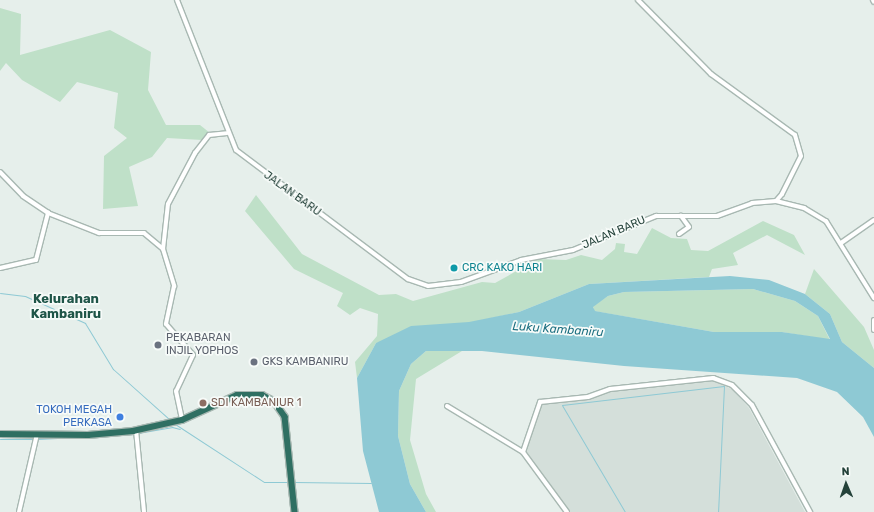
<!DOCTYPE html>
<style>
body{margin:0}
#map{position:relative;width:874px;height:512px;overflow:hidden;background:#e6efeb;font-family:Rubik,sans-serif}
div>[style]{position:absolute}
.built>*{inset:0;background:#d4dfda}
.green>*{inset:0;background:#bfe0c8}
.water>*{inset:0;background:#8ec9d4}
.stream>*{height:1px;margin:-0.5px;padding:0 0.5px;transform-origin:0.5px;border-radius:0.5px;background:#8ec9d4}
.roads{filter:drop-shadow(1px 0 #a8b8b2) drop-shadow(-1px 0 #a8b8b2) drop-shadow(0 1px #a8b8b2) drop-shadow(0 -1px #a8b8b2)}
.minor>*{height:4px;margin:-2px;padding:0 2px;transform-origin:2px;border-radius:2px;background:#fff}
.highway>*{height:5.5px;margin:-2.75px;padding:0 2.75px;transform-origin:2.75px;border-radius:2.75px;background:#2f6f62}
.dots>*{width:11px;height:11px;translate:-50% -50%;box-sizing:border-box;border:2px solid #f7fbf9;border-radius:50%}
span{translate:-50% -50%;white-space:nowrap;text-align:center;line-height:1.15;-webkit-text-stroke:3.5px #f7fbf9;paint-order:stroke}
.street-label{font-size:11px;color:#24423a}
.culture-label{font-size:11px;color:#0d838f}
.left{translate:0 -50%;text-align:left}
.worship-label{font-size:11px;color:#5b616d}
.education-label{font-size:11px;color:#785e54}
.shop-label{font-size:11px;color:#366cbe}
.right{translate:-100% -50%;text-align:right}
.water-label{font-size:12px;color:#1c6f80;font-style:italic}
.quarter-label{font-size:13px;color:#1f5548;font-weight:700}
.north{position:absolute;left:826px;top:464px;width:40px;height:40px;-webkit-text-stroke:3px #f7fbf9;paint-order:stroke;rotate:358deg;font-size:11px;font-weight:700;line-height:16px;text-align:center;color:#24423a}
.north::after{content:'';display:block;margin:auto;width:14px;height:18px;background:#24423a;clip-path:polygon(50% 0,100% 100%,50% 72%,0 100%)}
</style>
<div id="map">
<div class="built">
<i style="clip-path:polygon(714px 380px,733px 390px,749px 408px,805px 512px,570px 512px,525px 451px,539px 403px,588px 399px,608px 391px)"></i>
</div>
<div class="green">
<i style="clip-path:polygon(0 8px,21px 14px,20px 55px,110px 30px,151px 52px,148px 90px,166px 125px,200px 125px,210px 133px,202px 140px,167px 138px,152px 157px,129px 167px,138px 206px,103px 209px,104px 156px,127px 138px,114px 128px,118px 93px,77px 82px,60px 102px,22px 80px,6px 63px,0 71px)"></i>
<i style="clip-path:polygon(256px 195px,302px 254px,379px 295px,396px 294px,413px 301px,482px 282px,495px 283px,538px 259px,566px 260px,581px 255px,602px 260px,615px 249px,616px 243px,625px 244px,624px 252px,637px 254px,652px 228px,671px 238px,687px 239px,691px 250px,708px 251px,763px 221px,794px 235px,805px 255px,767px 235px,733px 253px,738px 265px,712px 269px,709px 277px,589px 284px,519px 312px,376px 343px,357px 378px,355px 362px,377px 336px,378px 314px,360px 308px,350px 315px,337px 306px,343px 293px,294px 269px,245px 211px)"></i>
<i style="clip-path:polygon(814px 269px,864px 327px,874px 350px,874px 368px,842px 342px,830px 314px,805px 294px)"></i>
<i style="clip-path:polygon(753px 289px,795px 301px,818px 316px,830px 340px,782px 332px,714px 332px,594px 311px,593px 306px,608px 296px,624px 292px)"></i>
<i style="clip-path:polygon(426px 351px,462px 351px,416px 379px,410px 440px,426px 494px,436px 512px,426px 512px,410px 484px,398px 436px,399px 391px,411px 364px)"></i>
</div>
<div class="water">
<i style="clip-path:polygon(evenodd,730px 276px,769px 280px,805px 294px,830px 314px,842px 342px,874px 368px,874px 437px,863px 417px,837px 392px,797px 378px,624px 366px,482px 351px,426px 351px,411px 364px,399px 391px,398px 436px,410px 484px,426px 512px,379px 512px,363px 451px,357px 378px,376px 343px,411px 326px,469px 322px,519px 312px,589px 284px,730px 276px,753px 289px,795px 301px,818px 316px,830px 339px,782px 332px,714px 332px,595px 311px,593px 307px,608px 296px,624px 292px,753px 289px)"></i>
</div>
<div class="stream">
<i style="left:0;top:293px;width:25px;rotate:7deg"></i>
<i style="left:25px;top:296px;width:66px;rotate:24.2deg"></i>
<i style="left:85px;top:323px;width:54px;rotate:58.7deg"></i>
<i style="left:113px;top:369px;width:76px;rotate:41.8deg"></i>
<i style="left:175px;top:424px;width:106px;rotate:33.1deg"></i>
<i style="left:264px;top:482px;width:25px"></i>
<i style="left:138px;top:433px;width:35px;rotate:-10deg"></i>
<i style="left:172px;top:427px;width:8px;rotate:14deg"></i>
<i style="left:0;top:439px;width:35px"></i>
<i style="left:38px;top:439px;width:97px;rotate:-3deg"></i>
<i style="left:294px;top:482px;width:77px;rotate:0.7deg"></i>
<i style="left:625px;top:512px;width:124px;rotate:-120.5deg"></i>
<i style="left:562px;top:405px;width:163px;rotate:-6.7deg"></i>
<i style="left:724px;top:386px;width:126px;rotate:92.7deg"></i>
</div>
<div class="roads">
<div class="minor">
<i style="left:177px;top:0;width:161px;rotate:68.5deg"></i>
<i style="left:236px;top:150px;width:215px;rotate:36.9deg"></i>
<i style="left:408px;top:279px;width:21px;rotate:19deg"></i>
<i style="left:428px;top:286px;width:33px;rotate:-7deg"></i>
<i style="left:461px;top:282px;width:64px;rotate:-20.1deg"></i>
<i style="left:521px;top:260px;width:53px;rotate:-10.9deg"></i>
<i style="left:573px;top:250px;width:90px;rotate:-22.3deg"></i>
<i style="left:656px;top:216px;width:61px"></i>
<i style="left:717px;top:216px;width:37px;rotate:-20deg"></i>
<i style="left:752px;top:203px;width:24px;rotate:-5deg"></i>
<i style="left:776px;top:201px;width:9px;rotate:-49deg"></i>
<i style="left:782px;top:194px;width:42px;rotate:-63.4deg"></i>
<i style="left:801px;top:156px;width:22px;rotate:-106deg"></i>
<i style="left:795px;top:135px;width:104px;rotate:-144deg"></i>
<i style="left:711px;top:74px;width:104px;rotate:-134.6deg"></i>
<i style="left:873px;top:0;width:2px;rotate:63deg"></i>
<i style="left:0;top:172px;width:33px;rotate:46deg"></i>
<i style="left:23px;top:196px;width:30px;rotate:34deg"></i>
<i style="left:48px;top:213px;width:55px;rotate:21.4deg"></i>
<i style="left:99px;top:233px;width:45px"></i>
<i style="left:144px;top:233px;width:25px;rotate:40deg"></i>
<i style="left:163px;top:249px;width:39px;rotate:73deg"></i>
<i style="left:174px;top:286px;width:39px;rotate:102deg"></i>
<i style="left:166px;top:324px;width:41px;rotate:48.9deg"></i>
<i style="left:193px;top:355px;width:40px;rotate:115deg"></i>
<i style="left:176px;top:391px;width:30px;rotate:78deg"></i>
<i style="left:776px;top:201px;width:29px;rotate:14deg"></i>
<i style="left:804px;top:208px;width:26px;rotate:31deg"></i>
<i style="left:826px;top:221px;width:91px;rotate:58.1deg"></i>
<i style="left:679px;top:234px;width:12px;rotate:-35deg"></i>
<i style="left:689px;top:227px;width:14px;rotate:-126deg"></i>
<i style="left:841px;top:243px;width:40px;rotate:-34.9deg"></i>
<i style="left:163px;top:249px;width:45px;rotate:-83.7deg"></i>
<i style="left:168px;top:204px;width:58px;rotate:-62.1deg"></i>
<i style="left:195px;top:153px;width:23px;rotate:-52deg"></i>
<i style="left:209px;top:135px;width:18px;rotate:-6deg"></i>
<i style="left:0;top:268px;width:37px;rotate:-13deg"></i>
<i style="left:36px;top:260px;width:49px;rotate:-75.7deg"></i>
<i style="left:874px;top:320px;width:10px;rotate:90deg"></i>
<i style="left:447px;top:406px;width:89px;rotate:31.2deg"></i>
<i style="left:136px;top:430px;width:82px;rotate:84.4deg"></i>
<i style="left:19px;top:512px;width:80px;rotate:-77deg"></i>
<i style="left:567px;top:512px;width:74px;rotate:-126.3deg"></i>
<i style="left:523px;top:452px;width:53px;rotate:-71.2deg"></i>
<i style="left:540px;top:402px;width:48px;rotate:-5.9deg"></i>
<i style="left:588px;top:397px;width:23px;rotate:-20deg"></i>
<i style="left:610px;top:389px;width:104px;rotate:-6.1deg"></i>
<i style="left:713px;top:378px;width:20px;rotate:20deg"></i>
<i style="left:732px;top:385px;width:28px;rotate:45deg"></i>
<i style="left:752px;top:405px;width:122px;rotate:61.5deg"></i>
</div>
<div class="highway">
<i style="left:0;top:434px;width:88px;rotate:0.7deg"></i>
<i style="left:88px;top:435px;width:45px;rotate:-5.1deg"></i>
<i style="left:133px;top:431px;width:50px;rotate:-12.7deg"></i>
<i style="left:182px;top:420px;width:60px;rotate:-24.4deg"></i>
<i style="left:237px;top:395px;width:25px"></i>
<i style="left:262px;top:395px;width:13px;rotate:27deg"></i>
<i style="left:274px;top:401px;width:19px;rotate:55deg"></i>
<i style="left:285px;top:417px;width:96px;rotate:84deg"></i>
</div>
</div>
<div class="dots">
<i style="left:454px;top:268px;background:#0f9aa8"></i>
<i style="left:158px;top:345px;background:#6b7280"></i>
<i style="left:254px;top:362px;background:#6b7280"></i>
<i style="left:203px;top:403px;background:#8d6e63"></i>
<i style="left:120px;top:417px;background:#3f7fe0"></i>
</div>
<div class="street-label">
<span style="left:292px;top:194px;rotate:36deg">JALAN BARU</span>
<span style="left:614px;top:233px;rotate:-23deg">JALAN BARU</span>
</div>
<div class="culture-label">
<span class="left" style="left:462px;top:268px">CRC KAKO HARI</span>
</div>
<div class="worship-label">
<span class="left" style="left:166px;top:345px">PEKABARAN<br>INJIL YOPHOS</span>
<span class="left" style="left:262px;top:362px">GKS KAMBANIRU</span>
</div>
<div class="education-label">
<span class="left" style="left:211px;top:403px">SDI KAMBANIUR 1</span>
</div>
<div class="shop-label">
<span class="right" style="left:112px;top:417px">TOKOH MEGAH<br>PERKASA</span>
</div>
<div class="water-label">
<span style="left:558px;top:330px;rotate:4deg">Luku Kambaniru</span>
</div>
<div class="quarter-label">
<span style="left:66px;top:307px">Kelurahan<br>Kambaniru</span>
</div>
<div class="north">N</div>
</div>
